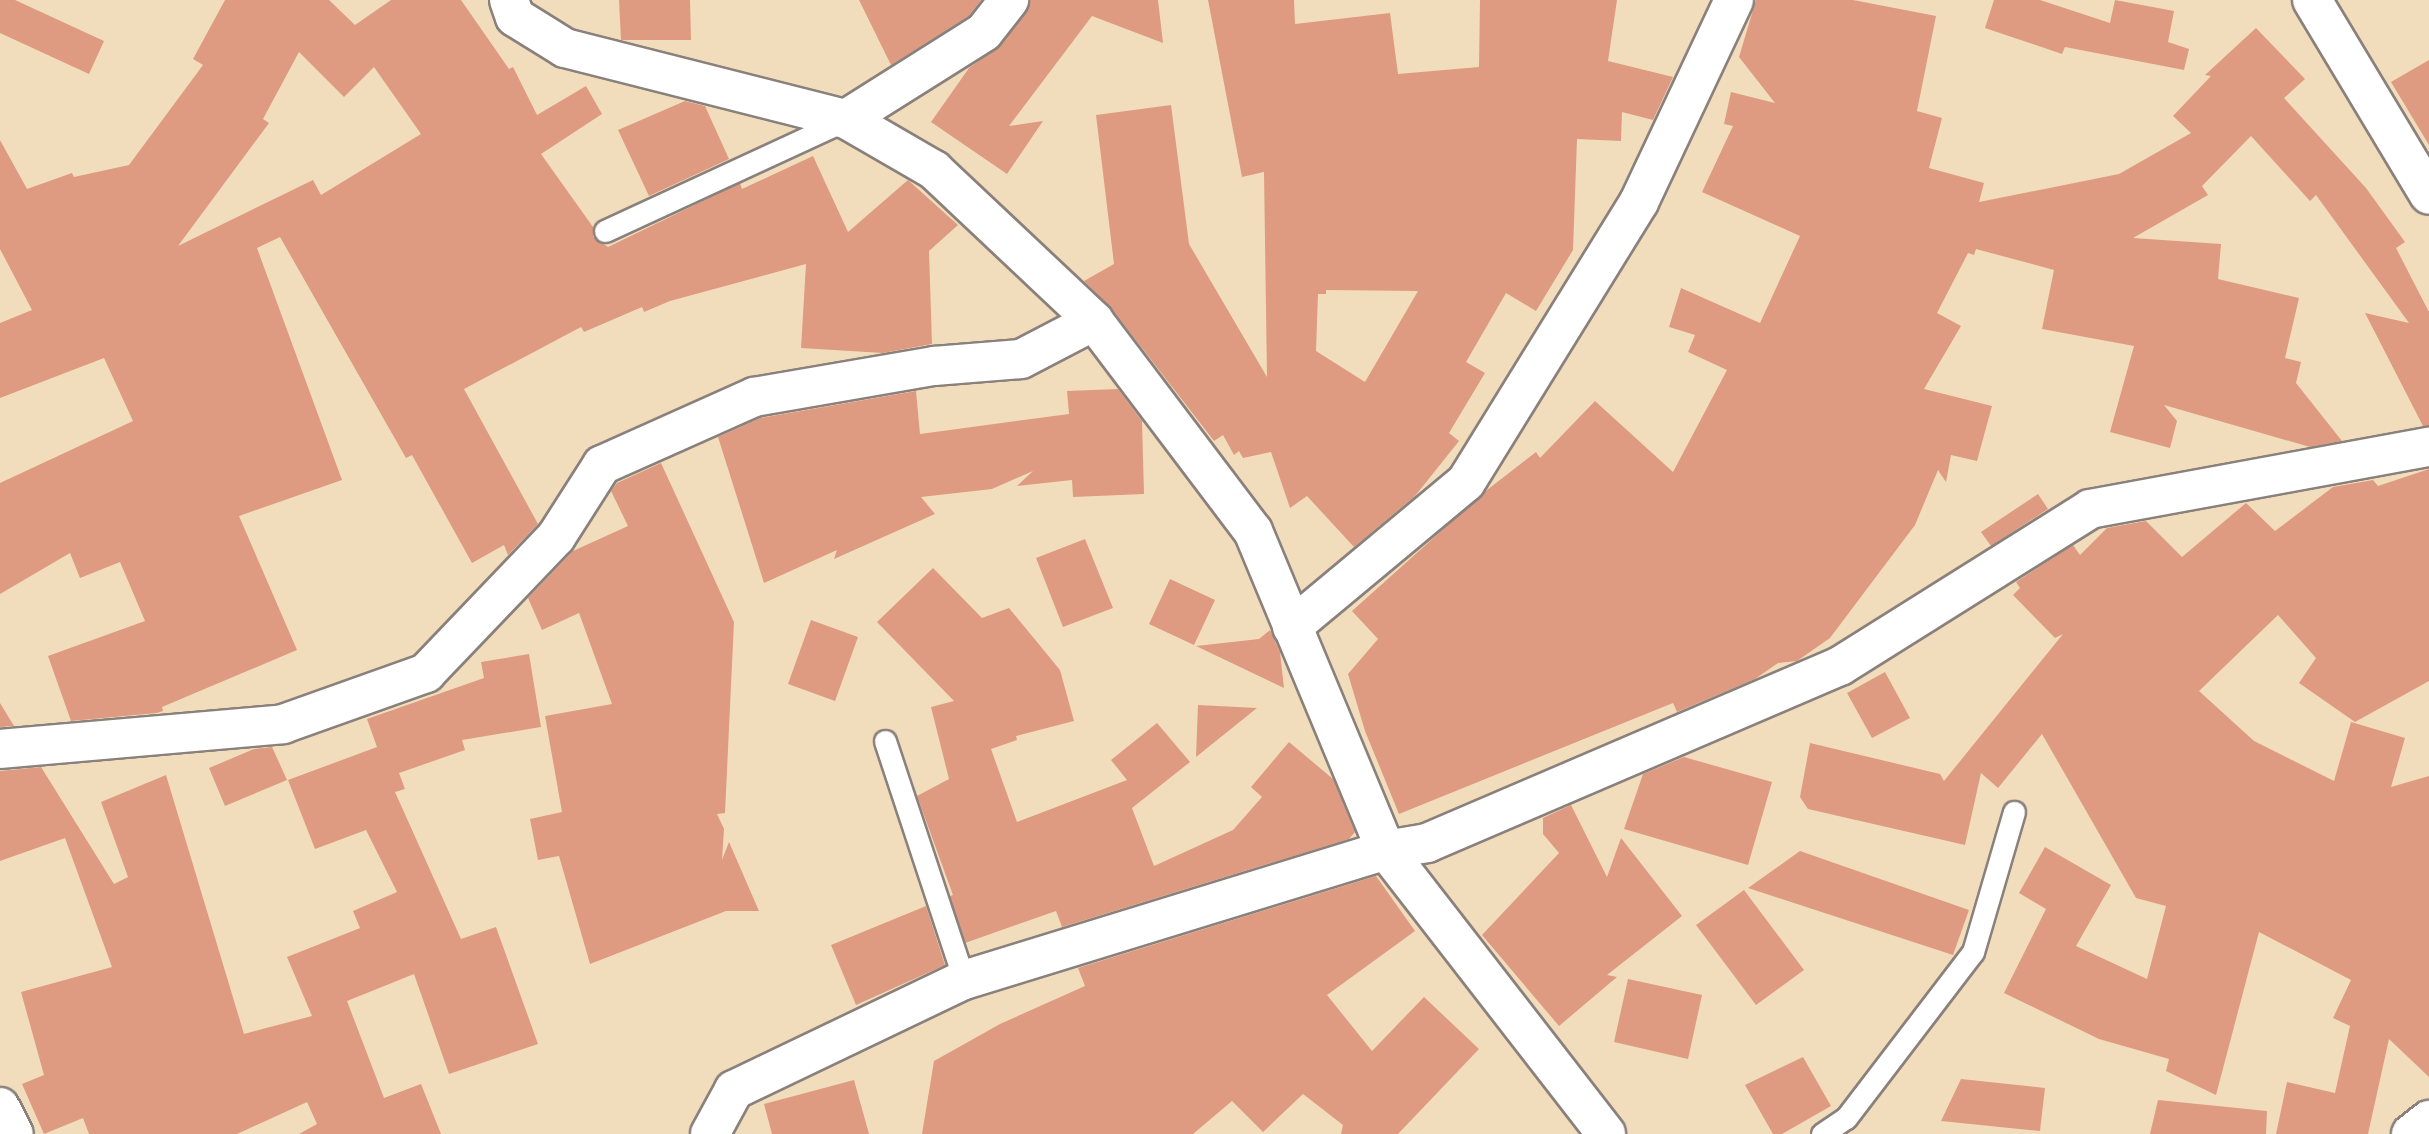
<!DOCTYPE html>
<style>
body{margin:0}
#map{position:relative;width:2429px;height:1134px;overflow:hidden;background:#f1ddbc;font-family:"Architects Daughter",sans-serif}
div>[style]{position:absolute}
.building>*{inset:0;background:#de9b81}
.roads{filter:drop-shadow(2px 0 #8a807c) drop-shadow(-2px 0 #8a807c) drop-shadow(0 2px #8a807c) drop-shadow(0 -2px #8a807c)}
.service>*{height:21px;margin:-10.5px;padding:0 10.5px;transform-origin:10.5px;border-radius:10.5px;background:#fff}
.minor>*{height:38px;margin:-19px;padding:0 19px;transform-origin:19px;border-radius:19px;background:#fff}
.tertiary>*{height:38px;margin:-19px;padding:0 19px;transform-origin:19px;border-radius:19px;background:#fff}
span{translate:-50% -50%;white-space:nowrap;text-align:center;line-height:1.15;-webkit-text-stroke:6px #fcf5e5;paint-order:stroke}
</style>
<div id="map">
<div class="building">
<i style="clip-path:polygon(0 0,15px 0,104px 41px,89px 74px,0 33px)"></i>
<i style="clip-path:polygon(evenodd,225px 0,329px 0,355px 25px,391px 0,461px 0,509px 69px,513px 67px,537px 115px,586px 86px,602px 114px,541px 154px,593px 227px,593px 237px,608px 247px,740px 183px,742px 189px,813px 156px,848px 232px,908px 180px,958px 225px,929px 251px,932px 344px,883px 353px,801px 348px,806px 264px,670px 301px,644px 312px,642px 307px,584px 332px,581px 327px,464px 389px,538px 524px,508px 555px,504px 545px,472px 563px,412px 455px,406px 458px,280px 237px,257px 248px,342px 480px,239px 516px,297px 650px,162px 707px,163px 711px,157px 713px,71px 721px,48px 656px,145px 621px,120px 562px,80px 578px,70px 553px,0 594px,0 483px,133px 421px,104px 358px,0 398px,0 323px,32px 310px,0 249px,0 140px,27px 189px,72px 173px,74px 177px,129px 165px,203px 65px,193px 59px,225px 0,299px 52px,344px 97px,374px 67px,421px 134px,321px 195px,313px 180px,178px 246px,269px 123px,263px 119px,299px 52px)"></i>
<i style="clip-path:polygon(619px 0,690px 0,691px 40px,621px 40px)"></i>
<i style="clip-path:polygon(859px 0,981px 0,969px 16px,891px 65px)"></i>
<i style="clip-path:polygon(1030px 0,1158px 0,1163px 43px,1092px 16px,1009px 126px,1043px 121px,1007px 174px,931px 122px,969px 68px,1001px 45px,1026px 13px)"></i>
<i style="clip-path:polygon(evenodd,1208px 0,1294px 0,1295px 24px,1390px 13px,1398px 74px,1479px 67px,1480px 0,1617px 0,1608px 61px,1673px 77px,1653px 120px,1622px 112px,1621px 141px,1577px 139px,1573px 250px,1536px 311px,1506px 293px,1466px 362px,1485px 373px,1449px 433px,1459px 441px,1415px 496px,1354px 547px,1307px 496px,1290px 508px,1271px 452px,1243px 458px,1239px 451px,1234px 455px,1223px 435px,1214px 441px,1111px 308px,1084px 281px,1114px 264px,1096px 115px,1171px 105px,1189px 244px,1267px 377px,1264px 172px,1242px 177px,1208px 0,1326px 290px,1418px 291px,1365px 382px,1316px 351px,1318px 294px,1326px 294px,1326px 290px)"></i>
<i style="clip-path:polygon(1756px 0,1853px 0,1936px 16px,1917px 111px,1942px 118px,1929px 168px,1984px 183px,1979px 202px,2119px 174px,2191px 133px,2173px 116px,2211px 76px,2205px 75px,2256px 28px,2305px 79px,2284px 98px,2366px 188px,2405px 242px,2396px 248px,2429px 312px,2429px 426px,2423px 426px,2365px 313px,2409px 323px,2316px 195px,2310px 201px,2251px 136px,2202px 186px,2208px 195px,2133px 238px,2221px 244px,2218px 279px,2299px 298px,2285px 358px,2301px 362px,2296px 383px,2342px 441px,2310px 447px,2164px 405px,2177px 421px,2170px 448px,2110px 432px,2134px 346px,2042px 329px,2054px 270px,1976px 249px,1974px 255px,1968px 253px,1937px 313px,1961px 326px,1924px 389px,1992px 406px,1977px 461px,1951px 455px,1946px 482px,1938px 470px,1915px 525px,1830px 638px,1797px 661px,1778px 663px,1755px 679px,1677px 712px,1673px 703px,1399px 814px,1365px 731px,1348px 674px,1378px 639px,1352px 611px,1487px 490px,1536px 452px,1540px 458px,1595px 401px,1673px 472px,1727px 370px,1688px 352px,1695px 335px,1669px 327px,1681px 288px,1760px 323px,1800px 236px,1702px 192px,1733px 126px,1724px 124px,1731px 92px,1775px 103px,1739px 57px)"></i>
<i style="clip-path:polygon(1994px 0,2040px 0,2110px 23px,2115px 0,2174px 11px,2168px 42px,2189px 49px,2184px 70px,2065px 47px,2062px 54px,1985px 28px)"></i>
<i style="clip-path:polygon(2429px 60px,2429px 145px,2391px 82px)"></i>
<i style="clip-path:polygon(685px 101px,705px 106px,729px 159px,649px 196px,618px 130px)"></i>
<i style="clip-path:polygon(1118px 389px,1142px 421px,1144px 494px,1073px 497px,1072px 480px,1017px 486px,1033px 471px,992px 489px,921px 497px,935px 514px,834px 559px,837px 550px,764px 583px,718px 437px,760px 418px,916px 391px,920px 434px,1069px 414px,1067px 391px)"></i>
<i style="clip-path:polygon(661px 463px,734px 622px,725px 813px,717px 814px,724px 829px,722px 860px,729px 842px,759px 911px,726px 911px,590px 964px,559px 856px,538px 860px,530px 819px,562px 812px,545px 716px,612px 704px,579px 613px,542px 630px,528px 598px,573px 551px,628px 526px,611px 491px,617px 483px)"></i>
<i style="clip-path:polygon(2429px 469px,2429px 681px,2355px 722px,2299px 683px,2316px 658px,2278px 615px,2199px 691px,2254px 741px,2334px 781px,2351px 722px,2405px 738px,2391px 787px,2429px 776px,2429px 1077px,2389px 1039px,2368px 1134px,2276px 1134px,2287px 1082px,2335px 1093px,2350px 1026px,2333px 1018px,2351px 980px,2259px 932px,2216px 1095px,2166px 1071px,2169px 1059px,2099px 1039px,2004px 993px,2046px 909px,2019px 893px,2045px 847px,2111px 885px,2076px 946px,2147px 979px,2166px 906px,2136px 898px,2042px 734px,1998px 788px,1981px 773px,1965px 845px,1808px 809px,1800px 797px,1810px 743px,1940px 774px,1944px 781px,2063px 634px,2055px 638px,2013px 595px,2020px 588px,2016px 582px,2073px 545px,2080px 555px,2107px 528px,2146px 521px,2182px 557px,2246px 503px,2275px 531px,2333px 487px,2373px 480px,2378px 486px)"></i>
<i style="clip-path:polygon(2038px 494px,2048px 509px,1991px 546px,1981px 532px)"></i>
<i style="clip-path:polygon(1085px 539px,1113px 608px,1063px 627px,1036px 558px)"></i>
<i style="clip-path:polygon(933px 568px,982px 618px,1009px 608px,1060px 670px,1074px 721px,1016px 736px,1017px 740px,991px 749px,1017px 822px,1127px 780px,1111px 760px,1157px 723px,1190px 762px,1132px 808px,1154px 866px,1233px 830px,1262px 797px,1251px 787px,1289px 742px,1333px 779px,1355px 832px,1349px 839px,1062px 927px,1056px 911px,965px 943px,950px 896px,953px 895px,917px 796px,949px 779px,931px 707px,954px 701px,877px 622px)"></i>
<i style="clip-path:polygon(1170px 579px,1215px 600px,1194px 645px,1149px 624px)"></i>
<i style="clip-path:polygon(811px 620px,858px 637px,835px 701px,788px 684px)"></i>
<i style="clip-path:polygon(1270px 630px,1280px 652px,1284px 688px,1196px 646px,1259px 639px)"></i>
<i style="clip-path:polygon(529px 654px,541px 727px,462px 740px,465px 750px,399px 773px,405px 789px,395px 792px,461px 939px,496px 927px,538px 1044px,449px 1074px,414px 974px,347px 1001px,384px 1098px,421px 1084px,441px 1134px,299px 1134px,317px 1124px,307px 1102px,237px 1134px,89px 1134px,83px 1118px,44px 1134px,22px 1084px,44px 1075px,21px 992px,112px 967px,65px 838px,0 861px,0 771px,41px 767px,114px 884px,128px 877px,101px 802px,166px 775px,244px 1034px,312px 1016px,287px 957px,360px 928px,353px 911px,397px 892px,366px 830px,315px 849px,288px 780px,377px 747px,367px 719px,484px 678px,481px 662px)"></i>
<i style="clip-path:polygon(1885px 672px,1910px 718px,1872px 738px,1847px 693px)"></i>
<i style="clip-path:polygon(0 703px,14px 726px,0 727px)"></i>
<i style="clip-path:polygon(1198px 705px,1257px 708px,1196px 757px)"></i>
<i style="clip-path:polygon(272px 747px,287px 780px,225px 806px,209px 768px,254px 749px)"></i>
<i style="clip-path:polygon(1684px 757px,1772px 782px,1748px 865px,1624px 829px,1643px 774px)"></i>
<i style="clip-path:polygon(1571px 805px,1607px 877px,1621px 838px,1682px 916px,1607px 975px,1617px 977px,1559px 1026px,1482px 935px,1559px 853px,1543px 834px,1543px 818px)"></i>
<i style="clip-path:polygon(1800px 851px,1969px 910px,1953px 955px,1748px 888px)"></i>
<i style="clip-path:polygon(1376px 876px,1415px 931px,1327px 995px,1372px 1051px,1424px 997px,1479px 1049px,1398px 1134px,1341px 1134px,1343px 1125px,1303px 1094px,1263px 1132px,1232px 1101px,1193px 1134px,922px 1134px,934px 1061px,1000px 1024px,1085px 986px,1078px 968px)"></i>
<i style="clip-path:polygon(1744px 890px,1804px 970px,1756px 1005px,1696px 925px)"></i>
<i style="clip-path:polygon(926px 906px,945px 965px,856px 1005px,831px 945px)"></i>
<i style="clip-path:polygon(1628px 979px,1702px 995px,1688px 1059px,1614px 1042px)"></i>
<i style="clip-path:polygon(1803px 1057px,1831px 1106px,1782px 1134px,1773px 1134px,1745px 1085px)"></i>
<i style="clip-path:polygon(1961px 1079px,2045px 1088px,2040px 1131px,1941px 1121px)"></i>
<i style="clip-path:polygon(854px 1080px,869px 1134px,772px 1134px,764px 1104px)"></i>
<i style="clip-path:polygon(2158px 1100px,2267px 1111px,2266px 1134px,2150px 1134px)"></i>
</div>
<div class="roads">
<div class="service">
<i style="left:605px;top:231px;width:264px;rotate:-24.8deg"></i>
<i style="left:885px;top:741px;width:252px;rotate:71.7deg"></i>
<i style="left:1822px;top:1134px;width:29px;rotate:-34deg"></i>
<i style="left:1846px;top:1118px;width:209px;rotate:-52.6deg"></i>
<i style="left:1973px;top:952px;width:146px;rotate:-73.7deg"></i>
</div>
<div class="minor">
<i style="left:509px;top:0;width:18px;rotate:71deg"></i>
<i style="left:515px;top:17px;width:59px;rotate:31.8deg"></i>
<i style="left:565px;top:48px;width:290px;rotate:14.2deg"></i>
<i style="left:846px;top:119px;width:102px;rotate:30.1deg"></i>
<i style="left:934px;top:170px;width:220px;rotate:43.3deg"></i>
<i style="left:1094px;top:321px;width:263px;rotate:52.9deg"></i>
<i style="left:1253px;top:531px;width:346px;rotate:67.4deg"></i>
<i style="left:1386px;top:850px;width:359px;rotate:52.2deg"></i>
<i style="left:846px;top:119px;width:163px;rotate:-32.2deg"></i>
<i style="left:984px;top:32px;width:41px;rotate:-52deg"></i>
<i style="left:1292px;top:627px;width:226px;rotate:-39.8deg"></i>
<i style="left:1466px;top:482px;width:329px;rotate:-58.3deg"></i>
<i style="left:1639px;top:202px;width:223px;rotate:-64.8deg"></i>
<i style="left:0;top:749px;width:284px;rotate:-5deg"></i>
<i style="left:283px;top:724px;width:152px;rotate:-19.6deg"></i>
<i style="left:426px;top:673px;width:188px;rotate:-46.3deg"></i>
<i style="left:556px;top:537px;width:85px;rotate:-57.4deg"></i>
<i style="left:602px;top:465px;width:167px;rotate:-24.1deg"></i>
<i style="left:754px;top:397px;width:183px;rotate:-9.8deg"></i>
<i style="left:934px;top:366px;width:87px;rotate:-4.6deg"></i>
<i style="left:1021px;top:359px;width:82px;rotate:-27.5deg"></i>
<i style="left:0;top:1107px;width:30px;rotate:63deg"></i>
<i style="left:710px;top:1134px;width:50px;rotate:-61.4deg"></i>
<i style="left:734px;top:1090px;width:255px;rotate:-25.6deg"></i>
<i style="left:964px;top:980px;width:442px;rotate:-17.1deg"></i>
<i style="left:1386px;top:850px;width:42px;rotate:-9.7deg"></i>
<i style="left:1427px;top:843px;width:449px;rotate:-23.2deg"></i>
<i style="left:1840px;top:666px;width:295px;rotate:-32.1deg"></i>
<i style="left:2090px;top:509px;width:345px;rotate:-10.4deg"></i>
<i style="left:2411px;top:1134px;width:23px;rotate:-38deg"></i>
</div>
<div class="tertiary">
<i style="left:2312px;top:0;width:227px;rotate:59deg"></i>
</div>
</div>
</div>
